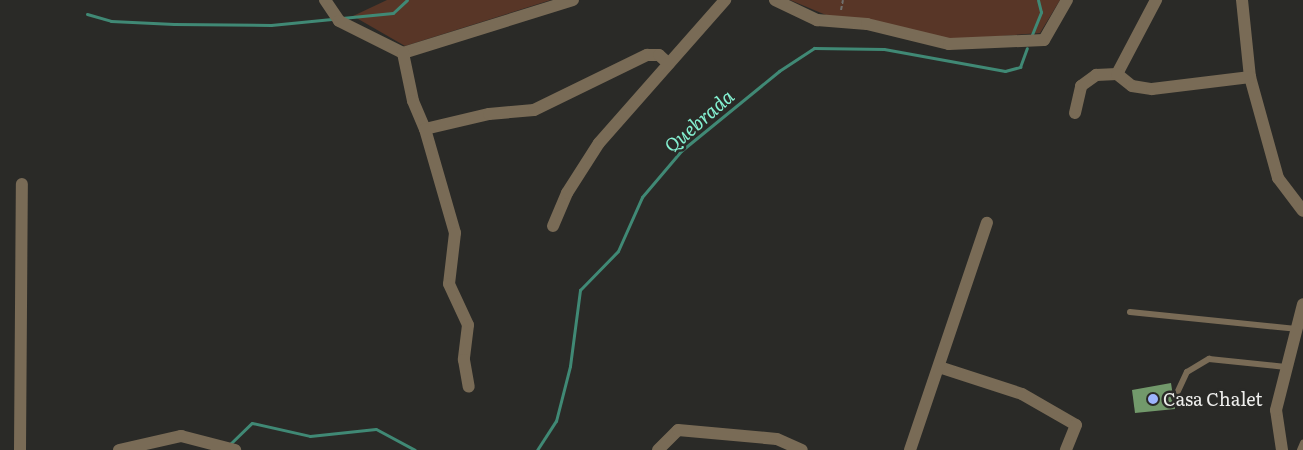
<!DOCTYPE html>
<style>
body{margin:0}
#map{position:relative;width:1303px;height:450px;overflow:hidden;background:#2a2a27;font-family:Literata,serif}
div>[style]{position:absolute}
.green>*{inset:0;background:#583627}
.stream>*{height:3px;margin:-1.5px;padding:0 1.5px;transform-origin:1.5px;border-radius:1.5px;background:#408975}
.building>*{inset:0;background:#72996b}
.path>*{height:2px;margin-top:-1px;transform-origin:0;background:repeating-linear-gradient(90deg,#71716e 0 4px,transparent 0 6.5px)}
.service>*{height:6px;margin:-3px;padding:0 3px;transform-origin:3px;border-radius:3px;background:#796b56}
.minor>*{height:12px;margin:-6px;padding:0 6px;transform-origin:6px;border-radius:6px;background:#796b56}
.dots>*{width:14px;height:14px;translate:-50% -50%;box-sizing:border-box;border:2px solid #2a2a27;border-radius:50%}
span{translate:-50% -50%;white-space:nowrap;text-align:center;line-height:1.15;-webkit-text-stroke:5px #2a2a27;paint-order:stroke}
.poi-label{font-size:18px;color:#efefed}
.left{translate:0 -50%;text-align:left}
.water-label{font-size:19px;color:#84f0d1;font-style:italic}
</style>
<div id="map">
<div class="green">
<i style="clip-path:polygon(387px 0,551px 0,405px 46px,353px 16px)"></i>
<i style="clip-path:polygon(790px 0,1060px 0,1040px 33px,949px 40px,826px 15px)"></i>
</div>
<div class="stream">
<i style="left:87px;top:14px;width:25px;rotate:16deg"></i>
<i style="left:111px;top:21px;width:63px;rotate:2.7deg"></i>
<i style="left:174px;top:24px;width:97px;rotate:0.6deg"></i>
<i style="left:271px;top:25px;width:61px;rotate:-5.6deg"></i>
<i style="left:342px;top:18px;width:51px;rotate:-5.6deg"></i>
<i style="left:393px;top:13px;width:19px;rotate:-43deg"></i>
<i style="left:1031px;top:37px;width:27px;rotate:-68deg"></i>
<i style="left:1041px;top:12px;width:12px;rotate:-104deg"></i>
<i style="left:230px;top:444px;width:30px;rotate:-44deg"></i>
<i style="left:252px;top:423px;width:59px;rotate:12.6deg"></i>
<i style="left:310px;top:436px;width:66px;rotate:-6.1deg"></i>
<i style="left:376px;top:429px;width:44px;rotate:28.3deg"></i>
<i style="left:537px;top:450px;width:35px;rotate:-57deg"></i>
<i style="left:556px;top:421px;width:57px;rotate:-75.7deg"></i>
<i style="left:570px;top:366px;width:77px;rotate:-82.5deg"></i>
<i style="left:580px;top:290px;width:54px;rotate:-45.7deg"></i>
<i style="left:618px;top:251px;width:59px;rotate:-66deg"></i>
<i style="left:642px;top:197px;width:60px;rotate:-49.7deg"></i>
<i style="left:681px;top:151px;width:127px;rotate:-39.2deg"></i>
<i style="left:779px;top:71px;width:42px;rotate:-33.3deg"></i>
<i style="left:814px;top:48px;width:70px;rotate:0.8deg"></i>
<i style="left:884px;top:49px;width:123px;rotate:10.3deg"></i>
<i style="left:1005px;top:71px;width:16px;rotate:-15deg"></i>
<i style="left:1020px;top:67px;width:20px;rotate:-70deg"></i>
</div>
<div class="building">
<i style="clip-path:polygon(1171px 383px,1175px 409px,1135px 413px,1132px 390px)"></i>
</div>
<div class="path">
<i style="left:841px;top:10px;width:10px;rotate:-79deg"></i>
</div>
<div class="service">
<i style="left:1130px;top:312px;width:167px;rotate:5.8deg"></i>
<i style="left:1178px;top:391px;width:21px;rotate:-65deg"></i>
<i style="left:1187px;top:372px;width:26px;rotate:-31deg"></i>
<i style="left:1209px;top:359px;width:77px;rotate:5.9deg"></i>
<i style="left:1300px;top:450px;width:8px;rotate:-67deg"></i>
</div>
<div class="minor">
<i style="left:325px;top:0;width:25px;rotate:56deg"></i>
<i style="left:339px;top:21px;width:72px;rotate:26.6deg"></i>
<i style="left:403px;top:53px;width:178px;rotate:-17.3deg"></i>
<i style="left:775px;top:0;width:47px;rotate:25.5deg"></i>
<i style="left:817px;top:20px;width:50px;rotate:4.6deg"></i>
<i style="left:867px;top:24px;width:84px;rotate:13.7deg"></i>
<i style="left:949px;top:44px;width:95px;rotate:-2.4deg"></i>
<i style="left:1044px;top:40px;width:46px;rotate:-60.1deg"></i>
<i style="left:1242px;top:0;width:77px;rotate:84.1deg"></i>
<i style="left:1250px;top:77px;width:105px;rotate:74.5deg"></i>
<i style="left:1278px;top:178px;width:41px;rotate:52.9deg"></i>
<i style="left:403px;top:53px;width:49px;rotate:78.2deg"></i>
<i style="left:413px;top:101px;width:30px;rotate:67deg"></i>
<i style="left:425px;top:129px;width:66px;rotate:-13.2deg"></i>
<i style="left:489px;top:114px;width:45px;rotate:-5.1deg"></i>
<i style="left:534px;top:110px;width:126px;rotate:-26deg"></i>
<i style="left:647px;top:55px;width:12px"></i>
<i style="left:659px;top:55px;width:13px;rotate:42deg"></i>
<i style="left:1117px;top:74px;width:84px;rotate:-62.2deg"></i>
<i style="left:1075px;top:113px;width:28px;rotate:-77deg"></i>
<i style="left:1081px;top:86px;width:19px;rotate:-36deg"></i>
<i style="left:1096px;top:75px;width:21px;rotate:-3deg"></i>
<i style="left:1117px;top:74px;width:19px;rotate:39deg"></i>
<i style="left:1132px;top:86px;width:20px;rotate:9deg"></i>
<i style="left:1152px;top:89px;width:99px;rotate:-7deg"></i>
<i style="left:425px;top:129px;width:108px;rotate:73.9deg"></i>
<i style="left:455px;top:233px;width:51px;rotate:96.7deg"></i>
<i style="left:449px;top:284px;width:45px;rotate:65.1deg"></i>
<i style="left:468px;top:325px;width:35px;rotate:97deg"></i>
<i style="left:464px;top:360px;width:27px;rotate:80deg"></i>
<i style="left:553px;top:226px;width:36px;rotate:-67deg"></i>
<i style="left:567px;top:193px;width:59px;rotate:-57.4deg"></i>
<i style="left:599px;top:143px;width:191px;rotate:-48.6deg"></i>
<i style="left:939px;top:367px;width:87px;rotate:18deg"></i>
<i style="left:1022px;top:394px;width:62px;rotate:29.9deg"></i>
<i style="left:1076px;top:425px;width:27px;rotate:112deg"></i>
<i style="left:20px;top:450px;width:266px;rotate:-89.6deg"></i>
<i style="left:119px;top:450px;width:64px;rotate:-12.7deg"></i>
<i style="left:181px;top:436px;width:56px;rotate:14.5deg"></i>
<i style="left:658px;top:450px;width:28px;rotate:-45deg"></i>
<i style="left:678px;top:430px;width:99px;rotate:5.2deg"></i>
<i style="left:777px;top:439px;width:27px;rotate:24deg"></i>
<i style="left:910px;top:450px;width:240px;rotate:-71.3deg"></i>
<i style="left:1282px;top:450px;width:40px;rotate:-98.5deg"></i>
<i style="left:1276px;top:410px;width:109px;rotate:-75.7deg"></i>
</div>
<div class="dots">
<i style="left:1153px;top:399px;background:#9db4fd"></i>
</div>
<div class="poi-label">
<span class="left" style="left:1163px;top:399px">Casa Chalet</span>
</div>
<div class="water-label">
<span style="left:699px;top:121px;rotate:-41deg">Quebrada</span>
</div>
</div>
